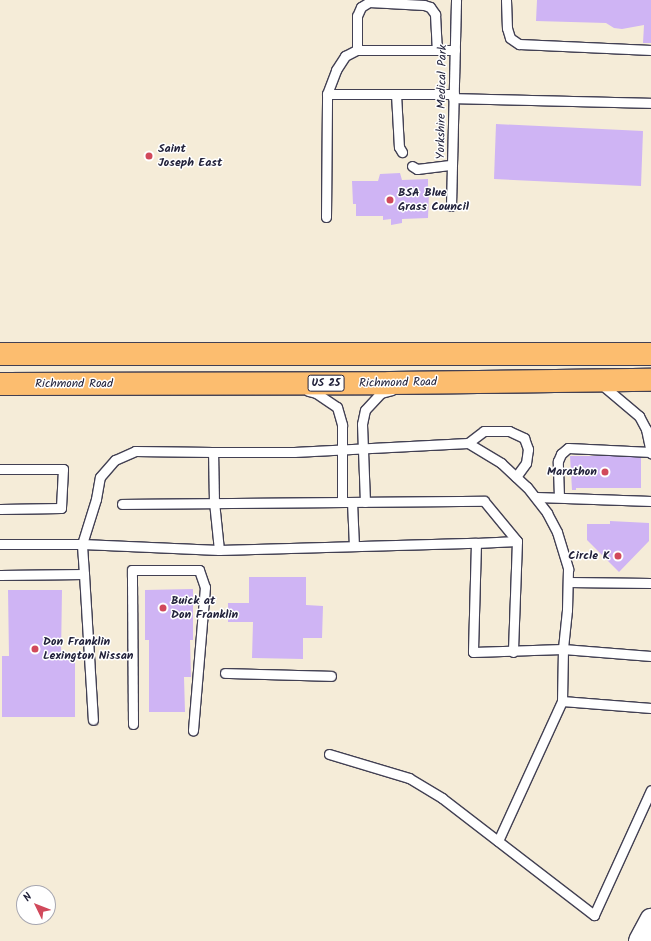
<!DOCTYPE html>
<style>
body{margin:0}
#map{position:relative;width:651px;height:941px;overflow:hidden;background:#f5ecd8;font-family:Kalam,sans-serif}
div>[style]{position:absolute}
.building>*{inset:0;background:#cfb4f4}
.roads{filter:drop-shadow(1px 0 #424053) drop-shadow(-1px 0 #424053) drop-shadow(0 1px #424053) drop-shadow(0 -1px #424053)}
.service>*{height:9px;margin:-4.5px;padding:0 4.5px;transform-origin:4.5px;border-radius:4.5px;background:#fff}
.tertiary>*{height:22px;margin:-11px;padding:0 11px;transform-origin:11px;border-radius:11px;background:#fff}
.trunk>*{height:22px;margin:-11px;padding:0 11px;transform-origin:11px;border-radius:11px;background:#fcbd6f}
.dots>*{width:11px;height:11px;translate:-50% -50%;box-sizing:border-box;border:2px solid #fff;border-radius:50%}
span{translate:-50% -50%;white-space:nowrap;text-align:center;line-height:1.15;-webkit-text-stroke:3px #fff;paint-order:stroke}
.shield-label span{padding:1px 3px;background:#fff;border:1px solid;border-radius:3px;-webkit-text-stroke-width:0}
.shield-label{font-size:11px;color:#22223b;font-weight:700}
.street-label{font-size:12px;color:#22223b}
.poi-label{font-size:12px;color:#22223b;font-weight:700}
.left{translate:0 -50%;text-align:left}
.right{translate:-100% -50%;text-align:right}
.north{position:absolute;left:16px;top:885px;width:40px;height:40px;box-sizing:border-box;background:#fff;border:1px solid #a7a7b1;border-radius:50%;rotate:313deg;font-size:11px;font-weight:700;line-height:16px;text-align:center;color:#22223b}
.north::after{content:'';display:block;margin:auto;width:14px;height:18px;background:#d1495b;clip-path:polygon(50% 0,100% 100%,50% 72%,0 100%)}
</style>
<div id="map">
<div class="building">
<i style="clip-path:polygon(537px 0,651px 0,651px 43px,643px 43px,644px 25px,622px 29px,614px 28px,606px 23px,536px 21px)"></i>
<i style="clip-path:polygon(496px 124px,643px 131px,641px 186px,494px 179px)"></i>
<i style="clip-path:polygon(400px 173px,402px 180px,428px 179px,428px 192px,429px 192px,428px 218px,402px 219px,402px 223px,391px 225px,391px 219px,383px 220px,383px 216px,356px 216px,356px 204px,353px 204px,352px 181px,378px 181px,380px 174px)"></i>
<i style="clip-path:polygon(570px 456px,641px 456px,641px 488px,576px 488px,576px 490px,572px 490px)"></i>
<i style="clip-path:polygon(610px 521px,649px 523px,649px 541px,619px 572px,587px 540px,587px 524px,610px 524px)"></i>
<i style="clip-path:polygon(249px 577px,306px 577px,306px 605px,323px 606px,322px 638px,303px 638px,303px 659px,252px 658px,253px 622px,228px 622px,228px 603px,249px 603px)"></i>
<i style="clip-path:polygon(193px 589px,193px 640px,190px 640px,191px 677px,184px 677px,185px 712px,149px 712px,149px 640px,145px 640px,145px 590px)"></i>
<i style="clip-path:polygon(8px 590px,62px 590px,61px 656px,75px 656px,75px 717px,2px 717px,2px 656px,9px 656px)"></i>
</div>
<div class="roads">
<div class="service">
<i style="left:506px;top:0;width:28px;rotate:88deg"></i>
<i style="left:507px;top:28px;width:10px;rotate:73deg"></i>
<i style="left:510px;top:38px;width:11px;rotate:34deg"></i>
<i style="left:519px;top:44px;width:132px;rotate:2.6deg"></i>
<i style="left:357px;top:50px;width:34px;rotate:-90deg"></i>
<i style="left:357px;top:16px;width:10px;rotate:-66deg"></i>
<i style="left:361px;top:7px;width:9px;rotate:-32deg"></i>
<i style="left:369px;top:2px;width:55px;rotate:3.1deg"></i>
<i style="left:424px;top:5px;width:6px;rotate:18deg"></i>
<i style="left:430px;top:7px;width:9px;rotate:54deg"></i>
<i style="left:435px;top:14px;width:36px;rotate:87deg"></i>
<i style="left:327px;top:94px;width:127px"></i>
<i style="left:396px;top:94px;width:53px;rotate:86.8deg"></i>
<i style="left:399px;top:147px;width:6px;rotate:59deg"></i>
<i style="left:453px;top:98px;width:198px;rotate:1.4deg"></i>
<i style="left:412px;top:166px;width:6px;rotate:31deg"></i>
<i style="left:417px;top:169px;width:35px;rotate:-7deg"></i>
<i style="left:451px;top:206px;width:206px;rotate:-88.6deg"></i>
<i style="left:326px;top:217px;width:123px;rotate:-89.5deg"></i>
<i style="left:327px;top:94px;width:26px;rotate:-69deg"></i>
<i style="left:336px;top:70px;width:17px;rotate:-57deg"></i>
<i style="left:345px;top:56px;width:13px;rotate:-27deg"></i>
<i style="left:357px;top:50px;width:98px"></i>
<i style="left:601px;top:384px;width:50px;rotate:40.1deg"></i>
<i style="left:639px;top:416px;width:15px;rotate:62deg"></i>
<i style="left:646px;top:429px;width:25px;rotate:78deg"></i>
<i style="left:308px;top:391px;width:8px;rotate:14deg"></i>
<i style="left:316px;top:393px;width:25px;rotate:34deg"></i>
<i style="left:337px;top:407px;width:19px;rotate:74deg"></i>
<i style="left:342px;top:425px;width:77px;rotate:90deg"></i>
<i style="left:468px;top:443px;width:20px;rotate:-37deg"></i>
<i style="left:484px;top:431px;width:25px"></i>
<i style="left:509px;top:431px;width:17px;rotate:25deg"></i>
<i style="left:524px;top:438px;width:12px;rotate:70deg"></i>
<i style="left:528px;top:449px;width:14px;rotate:98deg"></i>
<i style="left:526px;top:463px;width:17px;rotate:126deg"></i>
<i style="left:0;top:469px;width:63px"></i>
<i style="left:63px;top:469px;width:39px;rotate:93deg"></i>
<i style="left:61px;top:508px;width:61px;rotate:179.1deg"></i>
<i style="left:536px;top:497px;width:115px;rotate:2deg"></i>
<i style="left:559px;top:497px;width:36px;rotate:-92deg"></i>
<i style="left:558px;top:461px;width:8px;rotate:-67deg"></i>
<i style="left:561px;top:454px;width:9px;rotate:-41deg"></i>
<i style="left:568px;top:448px;width:83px;rotate:2.8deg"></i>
<i style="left:352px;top:502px;width:44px;rotate:87.4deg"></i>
<i style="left:365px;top:502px;width:78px;rotate:-92.2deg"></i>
<i style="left:362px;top:424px;width:14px;rotate:-78deg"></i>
<i style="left:365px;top:410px;width:23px;rotate:-47deg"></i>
<i style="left:381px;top:393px;width:11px;rotate:-15deg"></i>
<i style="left:122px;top:504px;width:362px;rotate:-0.5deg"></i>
<i style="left:484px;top:501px;width:52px;rotate:50.5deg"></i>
<i style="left:517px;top:541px;width:111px;rotate:92.1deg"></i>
<i style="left:476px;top:543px;width:41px;rotate:-2.8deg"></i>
<i style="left:0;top:544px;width:82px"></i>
<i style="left:82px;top:544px;width:137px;rotate:2.5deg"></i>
<i style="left:219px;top:550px;width:48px;rotate:-95.9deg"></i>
<i style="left:214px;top:502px;width:50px;rotate:-91.1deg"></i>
<i style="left:213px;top:452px;width:81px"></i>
<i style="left:294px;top:452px;width:174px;rotate:-3deg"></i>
<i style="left:468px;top:443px;width:39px;rotate:31deg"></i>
<i style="left:501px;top:463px;width:35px;rotate:43deg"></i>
<i style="left:527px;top:487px;width:33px;rotate:52deg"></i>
<i style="left:547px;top:513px;width:21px;rotate:62deg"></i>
<i style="left:557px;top:532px;width:39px;rotate:73deg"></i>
<i style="left:568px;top:569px;width:41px;rotate:91.4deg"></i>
<i style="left:567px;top:610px;width:39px;rotate:96deg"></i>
<i style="left:563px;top:649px;width:88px;rotate:4.5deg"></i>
<i style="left:219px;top:550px;width:257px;rotate:-1.6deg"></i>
<i style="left:476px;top:543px;width:109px;rotate:91.6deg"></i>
<i style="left:473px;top:652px;width:90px;rotate:-1.9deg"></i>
<i style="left:563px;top:649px;width:52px;rotate:91.1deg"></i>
<i style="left:84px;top:574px;width:146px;rotate:86.5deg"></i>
<i style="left:0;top:575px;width:84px;rotate:-0.7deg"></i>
<i style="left:84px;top:574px;width:30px;rotate:-94deg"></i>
<i style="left:82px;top:544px;width:47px;rotate:-72.7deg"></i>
<i style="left:96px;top:499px;width:22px;rotate:-80deg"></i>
<i style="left:100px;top:477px;width:23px;rotate:-49deg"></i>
<i style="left:115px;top:460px;width:22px;rotate:-24deg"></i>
<i style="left:135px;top:451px;width:78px;rotate:0.7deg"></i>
<i style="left:568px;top:582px;width:83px;rotate:0.7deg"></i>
<i style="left:225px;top:673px;width:106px;rotate:1.6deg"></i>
<i style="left:133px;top:724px;width:154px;rotate:-90.4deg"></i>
<i style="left:132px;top:570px;width:67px"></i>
<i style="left:199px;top:570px;width:18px;rotate:71deg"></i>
<i style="left:205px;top:587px;width:144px;rotate:94.8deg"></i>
<i style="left:329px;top:754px;width:84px;rotate:16.7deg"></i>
<i style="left:409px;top:778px;width:39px;rotate:31deg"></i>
<i style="left:442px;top:798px;width:192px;rotate:37.6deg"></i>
<i style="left:594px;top:915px;width:137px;rotate:-65.5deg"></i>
<i style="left:498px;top:841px;width:154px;rotate:-65.4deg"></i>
<i style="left:562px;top:701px;width:89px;rotate:4.5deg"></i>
</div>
<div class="tertiary">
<i style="left:640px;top:941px;width:24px;rotate:-62deg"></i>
</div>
<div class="trunk">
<i style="left:0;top:354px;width:651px"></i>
<i style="left:0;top:384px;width:390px;rotate:-0.1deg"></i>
<i style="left:390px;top:383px;width:261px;rotate:-0.7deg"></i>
</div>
</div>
<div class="dots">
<i style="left:149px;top:156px;background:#d1495b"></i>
<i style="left:390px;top:200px;background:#d1495b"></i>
<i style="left:605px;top:472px;background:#d1495b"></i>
<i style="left:618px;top:556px;background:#d1495b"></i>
<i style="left:163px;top:608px;background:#d1495b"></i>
<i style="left:35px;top:649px;background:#d1495b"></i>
</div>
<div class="shield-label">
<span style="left:326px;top:383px">US 25</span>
</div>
<div class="street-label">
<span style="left:442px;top:102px;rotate:-89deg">Yorkshire Medical Park</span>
<span style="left:398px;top:383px;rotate:-1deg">Richmond Road</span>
<span style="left:74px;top:384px">Richmond Road</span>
</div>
<div class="poi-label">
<span class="left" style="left:158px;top:156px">Saint<br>Joseph East</span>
<span class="left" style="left:398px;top:200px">BSA Blue<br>Grass Council</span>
<span class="right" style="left:597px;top:472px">Marathon</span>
<span class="right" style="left:610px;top:556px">Circle K</span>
<span class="left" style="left:171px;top:608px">Buick at<br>Don Franklin</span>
<span class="left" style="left:43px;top:649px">Don Franklin<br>Lexington Nissan</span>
</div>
<div class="north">N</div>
</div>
